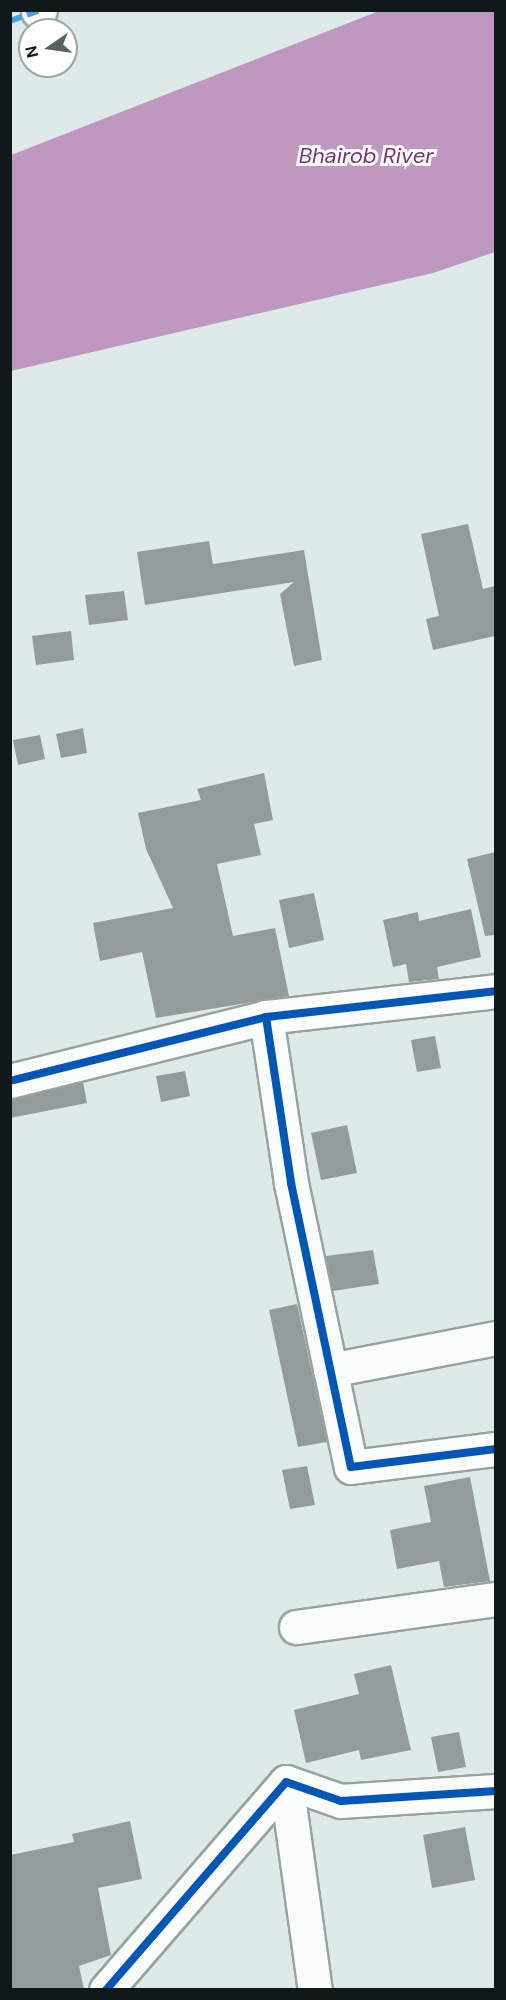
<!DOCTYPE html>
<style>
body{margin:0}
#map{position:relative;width:506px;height:2000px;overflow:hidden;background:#ddeae8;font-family:"DM Sans",sans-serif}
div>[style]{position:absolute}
.water>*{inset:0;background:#be98bf}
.building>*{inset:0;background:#939c9b}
.roads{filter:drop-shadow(2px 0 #98a2a0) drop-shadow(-2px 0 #98a2a0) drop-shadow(0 2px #98a2a0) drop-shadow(0 -2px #98a2a0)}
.street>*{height:33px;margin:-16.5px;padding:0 16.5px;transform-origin:16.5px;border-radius:16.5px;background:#fafcfc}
.quiet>*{height:6px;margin-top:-3px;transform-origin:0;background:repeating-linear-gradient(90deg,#3da2ea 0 12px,transparent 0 18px)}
.cycleway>*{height:8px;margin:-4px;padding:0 4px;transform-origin:4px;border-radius:4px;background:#0057b8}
span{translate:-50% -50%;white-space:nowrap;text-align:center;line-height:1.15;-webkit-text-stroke:6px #fff;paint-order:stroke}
.water-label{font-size:22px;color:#7a3178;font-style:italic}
.frame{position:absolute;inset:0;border:12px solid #111918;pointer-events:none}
.north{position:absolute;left:18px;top:18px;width:60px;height:60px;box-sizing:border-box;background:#fff;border:2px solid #a0a3a3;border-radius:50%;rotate:257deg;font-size:16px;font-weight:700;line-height:24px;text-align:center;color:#111918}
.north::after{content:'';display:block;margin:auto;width:21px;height:27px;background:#586261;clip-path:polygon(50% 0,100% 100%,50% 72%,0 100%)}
</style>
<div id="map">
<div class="water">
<i style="clip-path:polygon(379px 11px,495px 11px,495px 252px,433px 273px,11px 371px,11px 155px)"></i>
</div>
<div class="building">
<i style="clip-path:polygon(468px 524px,483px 589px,495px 586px,495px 636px,433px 650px,426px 619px,439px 616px,421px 534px)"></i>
<i style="clip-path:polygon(209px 541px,213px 564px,304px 550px,322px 660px,294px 666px,280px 594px,294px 582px,145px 605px,137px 552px)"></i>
<i style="clip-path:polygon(124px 591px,128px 620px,89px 625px,85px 595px)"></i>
<i style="clip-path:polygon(71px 631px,74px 660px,36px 665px,32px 636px)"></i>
<i style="clip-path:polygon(83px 728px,87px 753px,61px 758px,56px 734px)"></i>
<i style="clip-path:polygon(40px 735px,45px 759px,18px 765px,13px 740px)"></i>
<i style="clip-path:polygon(264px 773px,273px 820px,254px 824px,261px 855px,217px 864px,233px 936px,275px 928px,289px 996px,156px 1018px,142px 952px,100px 961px,93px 923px,173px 908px,146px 849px,138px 813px,201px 800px,197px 789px)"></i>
<i style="clip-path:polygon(495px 852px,495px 935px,485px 936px,467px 859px)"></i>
<i style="clip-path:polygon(314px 893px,324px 940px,289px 948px,279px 900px)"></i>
<i style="clip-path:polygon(471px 909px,481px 957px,437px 967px,439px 979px,409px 982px,406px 964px,393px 967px,383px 920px,418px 912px,419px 921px)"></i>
<i style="clip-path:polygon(435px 1036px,441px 1068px,417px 1072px,411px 1040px)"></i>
<i style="clip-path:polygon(185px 1071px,190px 1096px,161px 1102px,156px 1076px)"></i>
<i style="clip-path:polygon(83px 1082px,87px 1103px,10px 1118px,10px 1099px)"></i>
<i style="clip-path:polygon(347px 1125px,357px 1173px,321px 1180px,311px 1133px)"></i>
<i style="clip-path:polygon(373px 1250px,379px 1284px,333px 1291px,326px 1256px)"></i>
<i style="clip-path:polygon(297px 1304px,327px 1442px,298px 1447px,269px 1310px)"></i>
<i style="clip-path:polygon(307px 1466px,315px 1505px,290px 1509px,282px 1470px)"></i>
<i style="clip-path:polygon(470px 1477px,490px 1581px,444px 1587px,439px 1561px,397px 1569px,390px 1530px,431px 1522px,424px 1486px)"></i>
<i style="clip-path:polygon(391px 1665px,411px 1750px,361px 1760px,359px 1750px,306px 1763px,294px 1710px,359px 1694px,354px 1674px)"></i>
<i style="clip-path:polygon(459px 1732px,466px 1767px,438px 1772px,431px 1737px)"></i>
<i style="clip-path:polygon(130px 1821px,142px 1879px,98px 1888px,111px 1955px,79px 1966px,84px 1989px,10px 1989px,10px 1855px,74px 1842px,72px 1834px)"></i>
<i style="clip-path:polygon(465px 1827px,475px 1880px,432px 1888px,423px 1835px)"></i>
</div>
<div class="roads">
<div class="street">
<i style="left:38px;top:11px;width:2px;rotate:-27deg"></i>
<i style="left:266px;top:1017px;width:168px;rotate:81.4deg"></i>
<i style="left:291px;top:1183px;width:290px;rotate:78.1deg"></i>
<i style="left:351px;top:1467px;width:146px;rotate:-7.1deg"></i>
<i style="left:10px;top:1081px;width:264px;rotate:-14deg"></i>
<i style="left:266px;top:1017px;width:231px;rotate:-6.4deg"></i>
<i style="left:330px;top:1370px;width:169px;rotate:-10.9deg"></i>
<i style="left:296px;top:1627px;width:202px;rotate:-8deg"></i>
<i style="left:286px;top:1782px;width:210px;rotate:82.1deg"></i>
<i style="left:106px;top:1990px;width:275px;rotate:-49.1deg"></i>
<i style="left:286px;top:1782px;width:58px;rotate:19.1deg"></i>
<i style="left:341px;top:1801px;width:155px;rotate:-3.7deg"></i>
</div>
</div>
<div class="quiet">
<i style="left:10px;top:21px;width:30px;rotate:-20deg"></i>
</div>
<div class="cycleway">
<i style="left:266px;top:1017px;width:168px;rotate:81.4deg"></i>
<i style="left:291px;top:1183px;width:290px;rotate:78.1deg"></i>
<i style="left:351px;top:1467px;width:146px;rotate:-7.1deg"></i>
<i style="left:10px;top:1081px;width:264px;rotate:-14deg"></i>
<i style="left:266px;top:1017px;width:231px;rotate:-6.4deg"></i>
<i style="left:106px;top:1990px;width:275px;rotate:-49.1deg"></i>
<i style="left:286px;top:1782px;width:58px;rotate:19.1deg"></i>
<i style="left:341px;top:1801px;width:155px;rotate:-3.7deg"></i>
</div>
<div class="water-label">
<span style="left:366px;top:156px">Bhairob River</span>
</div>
<div class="frame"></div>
<div class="north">N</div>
</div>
